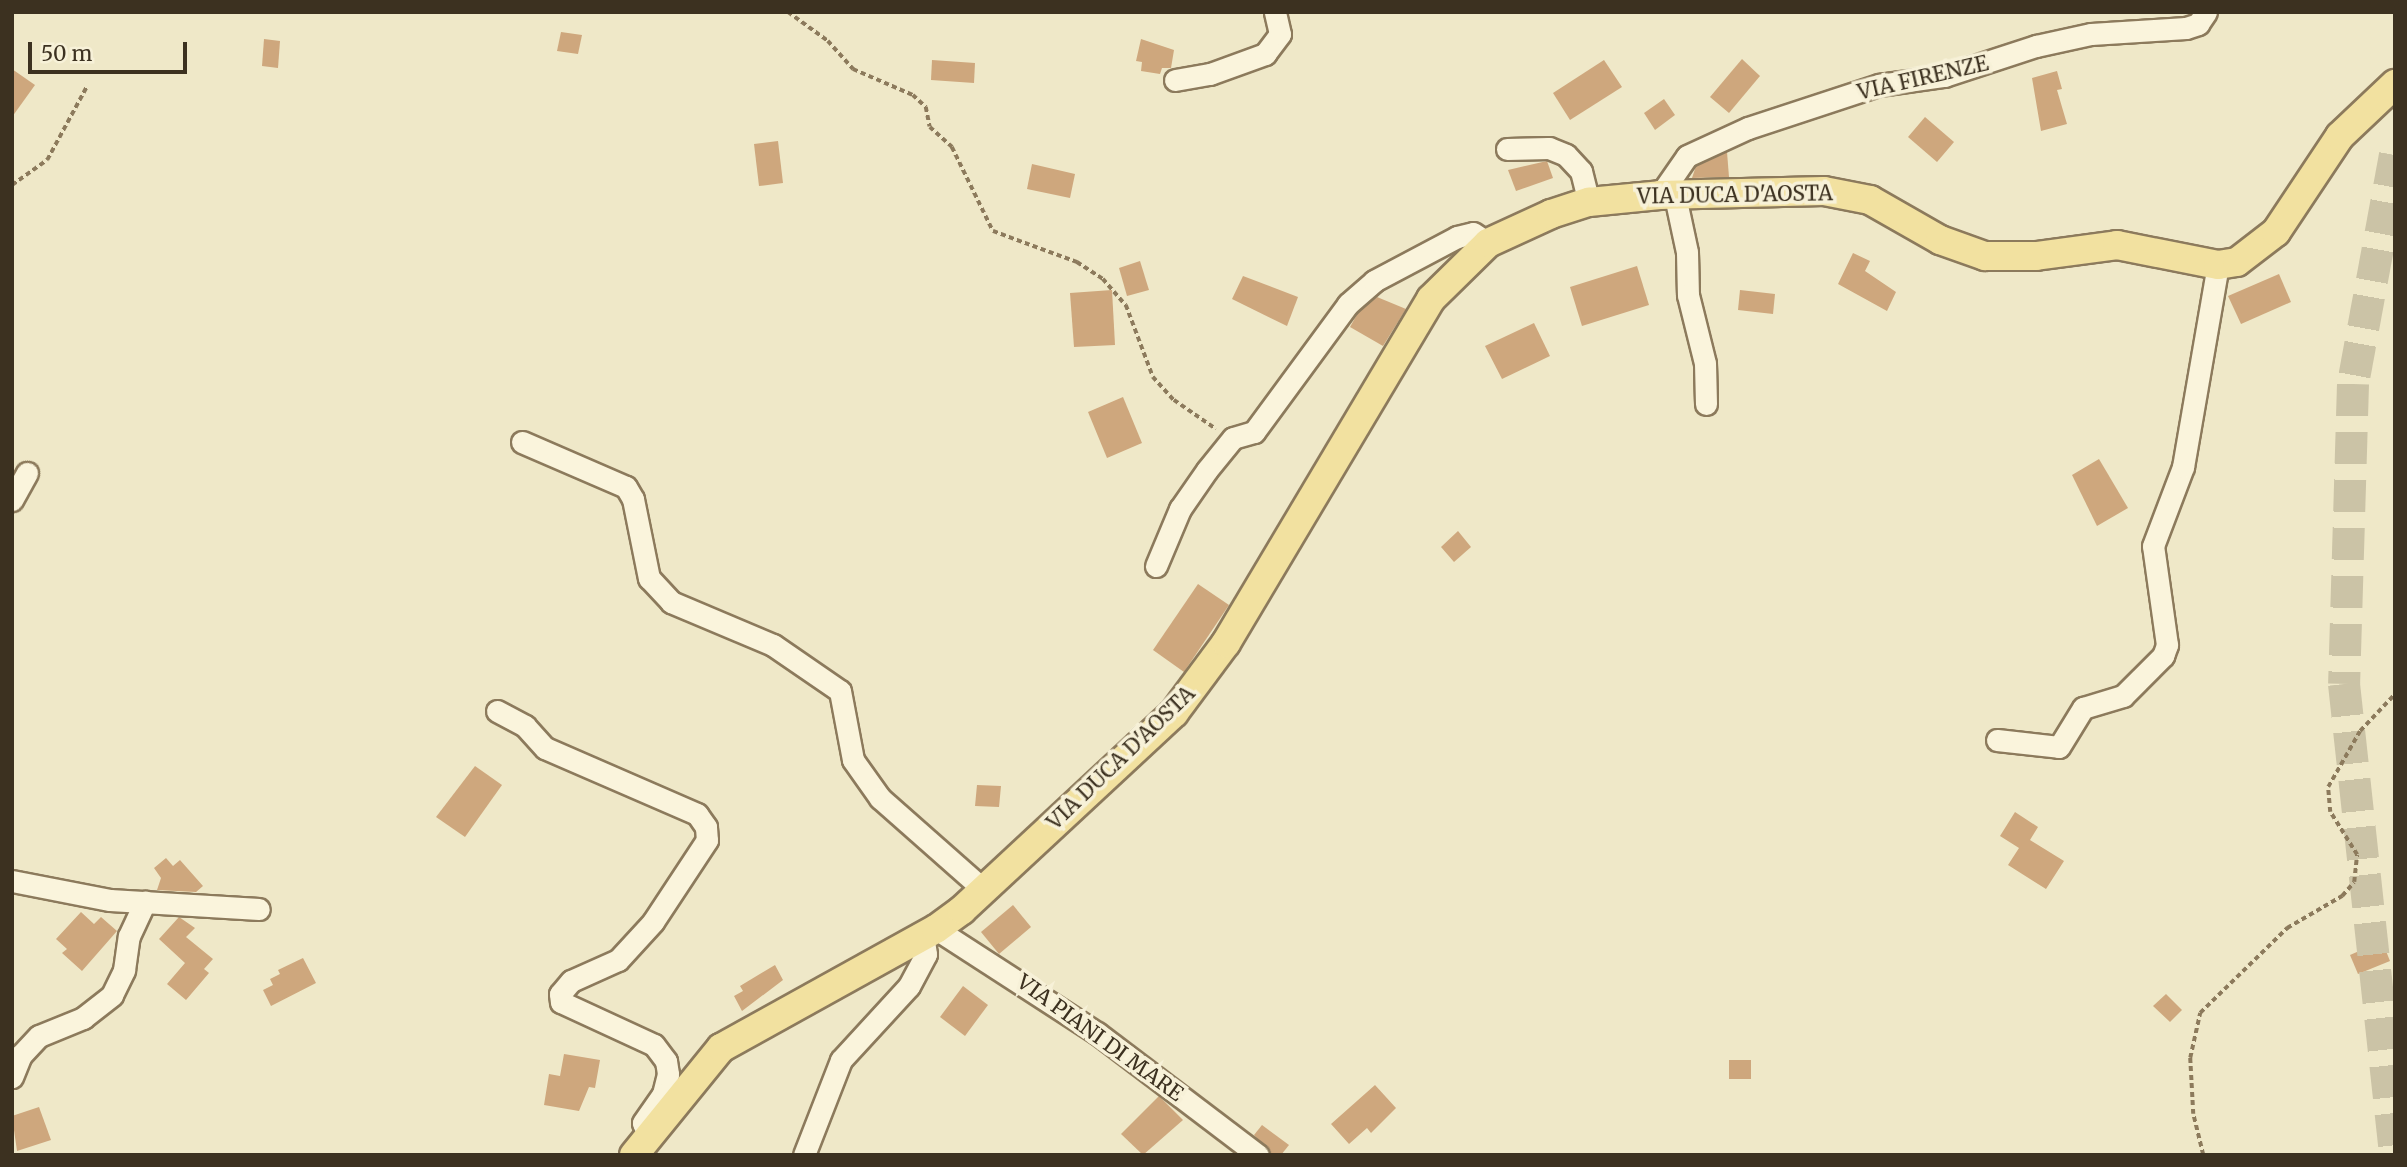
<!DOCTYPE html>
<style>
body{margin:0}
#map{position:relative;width:2407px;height:1167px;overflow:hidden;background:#efe8c8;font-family:Merriweather,serif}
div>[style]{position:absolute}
.building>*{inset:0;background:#cea77d}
.highway-tunnel>*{height:32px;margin-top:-16px;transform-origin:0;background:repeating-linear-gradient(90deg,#cbc3a6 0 32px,transparent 0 48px)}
.path>*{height:3.5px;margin-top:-1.75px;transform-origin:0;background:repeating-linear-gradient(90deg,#8c7a5c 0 5px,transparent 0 8.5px)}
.roads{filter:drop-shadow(2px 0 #8c7a5c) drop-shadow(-2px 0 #8c7a5c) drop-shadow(0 2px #8c7a5c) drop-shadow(0 -2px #8c7a5c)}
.minor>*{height:21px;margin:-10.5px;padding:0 10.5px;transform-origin:10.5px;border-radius:10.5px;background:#faf4dc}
.major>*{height:28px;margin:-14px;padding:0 14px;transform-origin:14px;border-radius:14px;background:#f2e1a0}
span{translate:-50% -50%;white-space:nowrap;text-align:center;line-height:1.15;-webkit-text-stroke:7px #f7f1d8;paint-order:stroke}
.street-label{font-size:21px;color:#3c3120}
.frame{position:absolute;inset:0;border:14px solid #3c3120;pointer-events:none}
.scale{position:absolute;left:28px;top:42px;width:159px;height:32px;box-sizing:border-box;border:4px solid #3c3120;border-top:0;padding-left:9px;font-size:21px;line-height:24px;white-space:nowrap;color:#3c3120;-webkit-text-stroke:5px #f7f1d8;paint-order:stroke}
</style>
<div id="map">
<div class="building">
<i style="clip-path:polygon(561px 32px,582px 35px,578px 54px,557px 51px)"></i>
<i style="clip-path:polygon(264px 39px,280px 41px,278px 68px,262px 66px)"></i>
<i style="clip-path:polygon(1141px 39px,1174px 50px,1171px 68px,1162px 68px,1160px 74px,1141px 71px,1142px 62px,1136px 61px)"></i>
<i style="clip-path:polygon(1742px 59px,1760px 76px,1729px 113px,1710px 97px)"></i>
<i style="clip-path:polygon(932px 60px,975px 63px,974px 83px,931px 80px)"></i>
<i style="clip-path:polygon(1604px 60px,1622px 87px,1570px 120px,1553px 93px)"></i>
<i style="clip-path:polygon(12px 69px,35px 85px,12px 117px)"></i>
<i style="clip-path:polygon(2057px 71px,2062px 89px,2057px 90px,2067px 124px,2041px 131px,2032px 78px)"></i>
<i style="clip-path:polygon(1664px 99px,1675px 115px,1655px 130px,1644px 113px)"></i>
<i style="clip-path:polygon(1925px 117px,1954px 142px,1937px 162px,1908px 137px)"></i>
<i style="clip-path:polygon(778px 141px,783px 183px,759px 186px,754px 144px)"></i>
<i style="clip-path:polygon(1727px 152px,1729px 177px,1692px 178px,1696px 166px)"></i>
<i style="clip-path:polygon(1547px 161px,1553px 178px,1516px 191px,1508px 170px)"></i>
<i style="clip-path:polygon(1032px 164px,1075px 174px,1070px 198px,1027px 189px)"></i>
<i style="clip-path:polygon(1853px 253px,1870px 261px,1865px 271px,1896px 292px,1887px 311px,1838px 284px)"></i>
<i style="clip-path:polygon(1140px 261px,1149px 290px,1127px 296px,1119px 268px)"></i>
<i style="clip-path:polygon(1637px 266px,1649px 305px,1582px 326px,1570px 287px)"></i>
<i style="clip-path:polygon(2279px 274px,2291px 302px,2241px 324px,2228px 296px)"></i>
<i style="clip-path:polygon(1243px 276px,1298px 297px,1287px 326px,1232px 299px)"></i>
<i style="clip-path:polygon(1112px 290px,1115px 345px,1074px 347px,1070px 293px)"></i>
<i style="clip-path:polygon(1740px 290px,1775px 294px,1773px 314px,1738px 310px)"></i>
<i style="clip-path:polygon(1377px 297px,1406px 309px,1383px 346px,1350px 327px,1359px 311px)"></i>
<i style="clip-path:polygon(1534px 323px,1550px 356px,1502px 379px,1485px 346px)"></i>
<i style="clip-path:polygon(1123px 397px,1142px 443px,1107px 458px,1088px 412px)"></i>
<i style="clip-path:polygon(2099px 459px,2128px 508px,2097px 526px,2072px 475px)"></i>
<i style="clip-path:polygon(1458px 531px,1471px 547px,1454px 562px,1441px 547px)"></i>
<i style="clip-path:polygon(1198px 584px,1229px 605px,1184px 672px,1153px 650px)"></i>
<i style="clip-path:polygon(475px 766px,502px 785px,465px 837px,436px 817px)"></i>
<i style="clip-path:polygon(977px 785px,1001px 786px,999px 807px,975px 806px)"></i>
<i style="clip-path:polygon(2015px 812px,2038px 827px,2030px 840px,2064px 861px,2046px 889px,2008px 865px,2019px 848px,2000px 836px)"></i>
<i style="clip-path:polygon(166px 858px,173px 866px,180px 860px,203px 886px,196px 892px,157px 890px,161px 878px,154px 868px)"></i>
<i style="clip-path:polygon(1013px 905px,1031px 927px,999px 954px,981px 932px)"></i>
<i style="clip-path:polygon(81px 912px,94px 924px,101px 917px,117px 931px,82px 971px,62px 953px,67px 949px,56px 939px)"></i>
<i style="clip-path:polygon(179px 917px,195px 928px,186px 937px,213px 959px,204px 969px,209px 973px,186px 1000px,167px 984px,185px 963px,159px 939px)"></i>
<i style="clip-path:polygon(2382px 941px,2390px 961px,2358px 974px,2350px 955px)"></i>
<i style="clip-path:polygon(303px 958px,316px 983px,271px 1006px,263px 990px,273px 985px,270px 979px,280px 974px,278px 970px)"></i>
<i style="clip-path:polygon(775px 965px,783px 980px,742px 1011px,734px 996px,743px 991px,740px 986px)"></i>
<i style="clip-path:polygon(963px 986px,988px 1005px,965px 1036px,940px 1017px)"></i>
<i style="clip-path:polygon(2166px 994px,2182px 1010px,2170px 1022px,2153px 1006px)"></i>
<i style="clip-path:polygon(564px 1054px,600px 1060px,595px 1088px,589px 1087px,579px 1111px,544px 1105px,549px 1074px,560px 1076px)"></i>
<i style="clip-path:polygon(1729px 1060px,1751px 1060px,1751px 1079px,1729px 1079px)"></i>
<i style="clip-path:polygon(1375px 1085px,1396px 1108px,1371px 1133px,1367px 1128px,1349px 1144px,1331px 1124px)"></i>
<i style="clip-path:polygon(1159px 1096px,1183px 1120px,1143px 1155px,1121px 1134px)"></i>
<i style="clip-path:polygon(39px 1107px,51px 1140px,17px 1151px,12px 1116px)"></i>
<i style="clip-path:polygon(1262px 1125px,1289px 1145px,1281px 1155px,1271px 1155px,1254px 1135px)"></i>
</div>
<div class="highway-tunnel">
<i style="left:2395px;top:155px;width:233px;rotate:100.4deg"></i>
<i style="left:2353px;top:384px;width:300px;rotate:91.7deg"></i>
<i style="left:2344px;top:684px;width:473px;rotate:83.8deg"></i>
</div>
<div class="path">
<i style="left:788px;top:12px;width:49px;rotate:35.9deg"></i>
<i style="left:828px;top:41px;width:38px;rotate:48deg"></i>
<i style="left:853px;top:69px;width:65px;rotate:23.4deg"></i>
<i style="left:913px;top:95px;width:18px;rotate:43deg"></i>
<i style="left:926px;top:107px;width:20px;rotate:79deg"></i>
<i style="left:930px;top:127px;width:30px;rotate:42deg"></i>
<i style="left:952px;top:147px;width:93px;rotate:64deg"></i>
<i style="left:993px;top:231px;width:90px;rotate:20.3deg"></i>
<i style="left:1077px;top:262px;width:31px;rotate:33deg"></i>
<i style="left:1103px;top:279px;width:35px;rotate:49deg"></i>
<i style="left:1126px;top:305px;width:77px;rotate:69.4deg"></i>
<i style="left:1153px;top:377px;width:31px;rotate:48deg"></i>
<i style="left:1174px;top:400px;width:51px;rotate:34.6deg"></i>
<i style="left:12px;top:185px;width:43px;rotate:-35.5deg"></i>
<i style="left:47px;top:160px;width:84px;rotate:-61.6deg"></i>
<i style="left:2203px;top:1155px;width:42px;rotate:-103.7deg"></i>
<i style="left:2193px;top:1114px;width:56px;rotate:-93.1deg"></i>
<i style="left:2190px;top:1058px;width:46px;rotate:-77.5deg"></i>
<i style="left:2200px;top:1013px;width:122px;rotate:-44.3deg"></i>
<i style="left:2287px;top:928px;width:64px;rotate:-30.2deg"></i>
<i style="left:2342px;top:896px;width:18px;rotate:-49deg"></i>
<i style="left:2354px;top:882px;width:27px;rotate:-84deg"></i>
<i style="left:2357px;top:855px;width:51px;rotate:-122.1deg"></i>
<i style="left:2330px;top:812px;width:25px;rotate:-95deg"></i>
<i style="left:2328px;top:787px;width:64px;rotate:-60.3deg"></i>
<i style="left:2360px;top:731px;width:51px;rotate:-46.6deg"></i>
</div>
<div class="roads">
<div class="minor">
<i style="left:1175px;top:80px;width:36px;rotate:-10deg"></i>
<i style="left:1210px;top:74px;width:59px;rotate:-20deg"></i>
<i style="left:1265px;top:54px;width:25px;rotate:-53deg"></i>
<i style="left:1280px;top:34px;width:23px;rotate:-103deg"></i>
<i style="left:1507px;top:149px;width:42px;rotate:-1.4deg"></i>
<i style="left:1549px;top:148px;width:18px;rotate:22deg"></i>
<i style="left:1566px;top:155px;width:22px;rotate:47deg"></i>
<i style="left:1581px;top:171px;width:32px;rotate:76deg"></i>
<i style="left:1660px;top:195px;width:47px;rotate:-55.3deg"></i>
<i style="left:1687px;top:156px;width:67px;rotate:-24.7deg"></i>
<i style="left:1748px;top:128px;width:138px;rotate:-18.2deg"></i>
<i style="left:1879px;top:85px;width:66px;rotate:-7.9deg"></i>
<i style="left:1944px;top:76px;width:97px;rotate:-18.1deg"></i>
<i style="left:2036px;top:46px;width:56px;rotate:-12.3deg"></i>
<i style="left:2091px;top:34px;width:95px;rotate:-3.6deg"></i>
<i style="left:2186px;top:28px;width:13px;rotate:-18deg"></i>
<i style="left:2198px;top:24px;width:14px;rotate:-56deg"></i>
<i style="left:1675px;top:196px;width:57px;rotate:77.9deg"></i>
<i style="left:1687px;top:252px;width:43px;rotate:88.7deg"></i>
<i style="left:1688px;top:295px;width:70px;rotate:76deg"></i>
<i style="left:1705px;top:363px;width:41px;rotate:88.6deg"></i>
<i style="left:522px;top:442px;width:113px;rotate:23.4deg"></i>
<i style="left:626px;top:487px;width:14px;rotate:60deg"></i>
<i style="left:633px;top:499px;width:81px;rotate:78.6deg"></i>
<i style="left:649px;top:578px;width:33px;rotate:47deg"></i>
<i style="left:671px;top:602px;width:111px;rotate:22.9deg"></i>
<i style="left:773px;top:645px;width:81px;rotate:34.5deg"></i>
<i style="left:840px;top:691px;width:70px;rotate:79.3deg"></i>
<i style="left:853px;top:760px;width:47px;rotate:54.6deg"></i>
<i style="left:880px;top:798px;width:140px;rotate:41.5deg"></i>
<i style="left:12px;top:500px;width:31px;rotate:-61deg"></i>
<i style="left:1156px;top:566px;width:62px;rotate:-67.2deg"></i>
<i style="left:1180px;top:509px;width:47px;rotate:-55.3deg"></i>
<i style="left:1207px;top:470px;width:41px;rotate:-50.9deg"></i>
<i style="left:1233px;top:438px;width:22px;rotate:-16deg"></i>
<i style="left:1254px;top:432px;width:159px;rotate:-53.7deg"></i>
<i style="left:1348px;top:304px;width:35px;rotate:-41deg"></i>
<i style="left:1374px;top:281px;width:94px;rotate:-27.9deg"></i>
<i style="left:1457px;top:237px;width:16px;rotate:-14deg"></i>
<i style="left:1473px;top:233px;width:18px;rotate:34deg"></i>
<i style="left:497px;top:711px;width:32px;rotate:28deg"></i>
<i style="left:525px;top:726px;width:30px;rotate:48deg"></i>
<i style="left:545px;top:748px;width:166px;rotate:23.5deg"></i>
<i style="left:697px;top:814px;width:16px;rotate:55deg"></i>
<i style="left:706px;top:827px;width:13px;rotate:86deg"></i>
<i style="left:707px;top:840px;width:98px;rotate:123.4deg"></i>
<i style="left:653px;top:922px;width:52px;rotate:132.6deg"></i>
<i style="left:618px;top:960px;width:51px;rotate:155.9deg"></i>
<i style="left:571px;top:981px;width:17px;rotate:130deg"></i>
<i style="left:560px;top:994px;width:8px;rotate:83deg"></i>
<i style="left:561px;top:1002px;width:102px;rotate:24.8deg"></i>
<i style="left:654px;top:1045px;width:20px;rotate:53deg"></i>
<i style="left:666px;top:1061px;width:13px;rotate:81deg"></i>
<i style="left:668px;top:1074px;width:21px;rotate:104deg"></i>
<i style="left:663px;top:1094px;width:35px;rotate:125deg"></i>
<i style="left:643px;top:1123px;width:17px;rotate:66deg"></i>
<i style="left:1997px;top:740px;width:62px;rotate:6.4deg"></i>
<i style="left:2059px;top:747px;width:46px;rotate:-58.4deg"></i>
<i style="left:2083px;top:708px;width:42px;rotate:-16.7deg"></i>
<i style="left:2123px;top:696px;width:57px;rotate:-45deg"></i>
<i style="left:2163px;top:656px;width:12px;rotate:-70deg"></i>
<i style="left:2167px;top:645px;width:100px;rotate:-98deg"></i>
<i style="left:2153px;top:546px;width:85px;rotate:-69.2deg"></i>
<i style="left:2183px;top:467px;width:205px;rotate:-80.2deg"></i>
<i style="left:12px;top:881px;width:100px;rotate:11deg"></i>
<i style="left:110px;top:900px;width:149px;rotate:3.5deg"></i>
<i style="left:936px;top:929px;width:192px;rotate:32.9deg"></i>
<i style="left:1097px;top:1033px;width:202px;rotate:37.2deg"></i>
<i style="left:12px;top:1077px;width:24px;rotate:-68deg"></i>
<i style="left:21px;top:1055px;width:26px;rotate:-47deg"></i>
<i style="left:39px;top:1036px;width:48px;rotate:-22.2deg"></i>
<i style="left:83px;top:1018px;width:37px;rotate:-38deg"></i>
<i style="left:112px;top:995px;width:28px;rotate:-64deg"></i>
<i style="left:124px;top:970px;width:34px;rotate:-82deg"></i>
<i style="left:129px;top:936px;width:38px;rotate:-65deg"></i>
<i style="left:804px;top:1155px;width:102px;rotate:-68.7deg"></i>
<i style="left:841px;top:1060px;width:100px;rotate:-47.4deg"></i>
<i style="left:909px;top:986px;width:36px;rotate:-62deg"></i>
<i style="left:926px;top:954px;width:18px;rotate:-99deg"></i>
</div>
<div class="major">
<i style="left:634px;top:1155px;width:138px;rotate:-50.9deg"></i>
<i style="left:721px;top:1048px;width:246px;rotate:-29deg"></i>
<i style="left:936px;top:929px;width:32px;rotate:-36deg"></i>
<i style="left:962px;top:910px;width:289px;rotate:-42.9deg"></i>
<i style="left:1174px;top:713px;width:87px;rotate:-53.4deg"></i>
<i style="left:1226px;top:643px;width:400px;rotate:-59.2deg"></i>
<i style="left:1431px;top:299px;width:80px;rotate:-44.5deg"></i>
<i style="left:1488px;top:243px;width:69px;rotate:-24.7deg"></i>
<i style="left:1551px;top:214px;width:40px;rotate:-18deg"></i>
<i style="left:1589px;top:202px;width:71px;rotate:-5.6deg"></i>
<i style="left:1660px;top:195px;width:164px;rotate:-1.4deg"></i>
<i style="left:1824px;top:191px;width:47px;rotate:11.1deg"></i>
<i style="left:1870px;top:200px;width:81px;rotate:29.7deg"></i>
<i style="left:1940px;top:240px;width:48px;rotate:19.6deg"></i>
<i style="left:1985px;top:256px;width:51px"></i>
<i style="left:2036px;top:256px;width:82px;rotate:-7.7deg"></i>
<i style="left:2117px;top:245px;width:103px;rotate:11.2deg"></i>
<i style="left:2218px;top:265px;width:19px;rotate:-9deg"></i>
<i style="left:2237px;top:262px;width:49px;rotate:-37.6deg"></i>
<i style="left:2276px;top:232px;width:115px;rotate:-56.3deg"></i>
<i style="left:2340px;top:136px;width:76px;rotate:-43.4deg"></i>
</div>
</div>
<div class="street-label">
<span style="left:1923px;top:78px;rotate:-13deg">VIA FIRENZE</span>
<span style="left:1735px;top:195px;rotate:-1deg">VIA DUCA D'AOSTA</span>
<span style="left:1121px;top:758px;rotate:-44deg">VIA DUCA D'AOSTA</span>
<span style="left:1100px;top:1038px;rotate:36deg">VIA PIANI DI MARE</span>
</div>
<div class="frame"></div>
<div class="scale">50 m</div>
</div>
